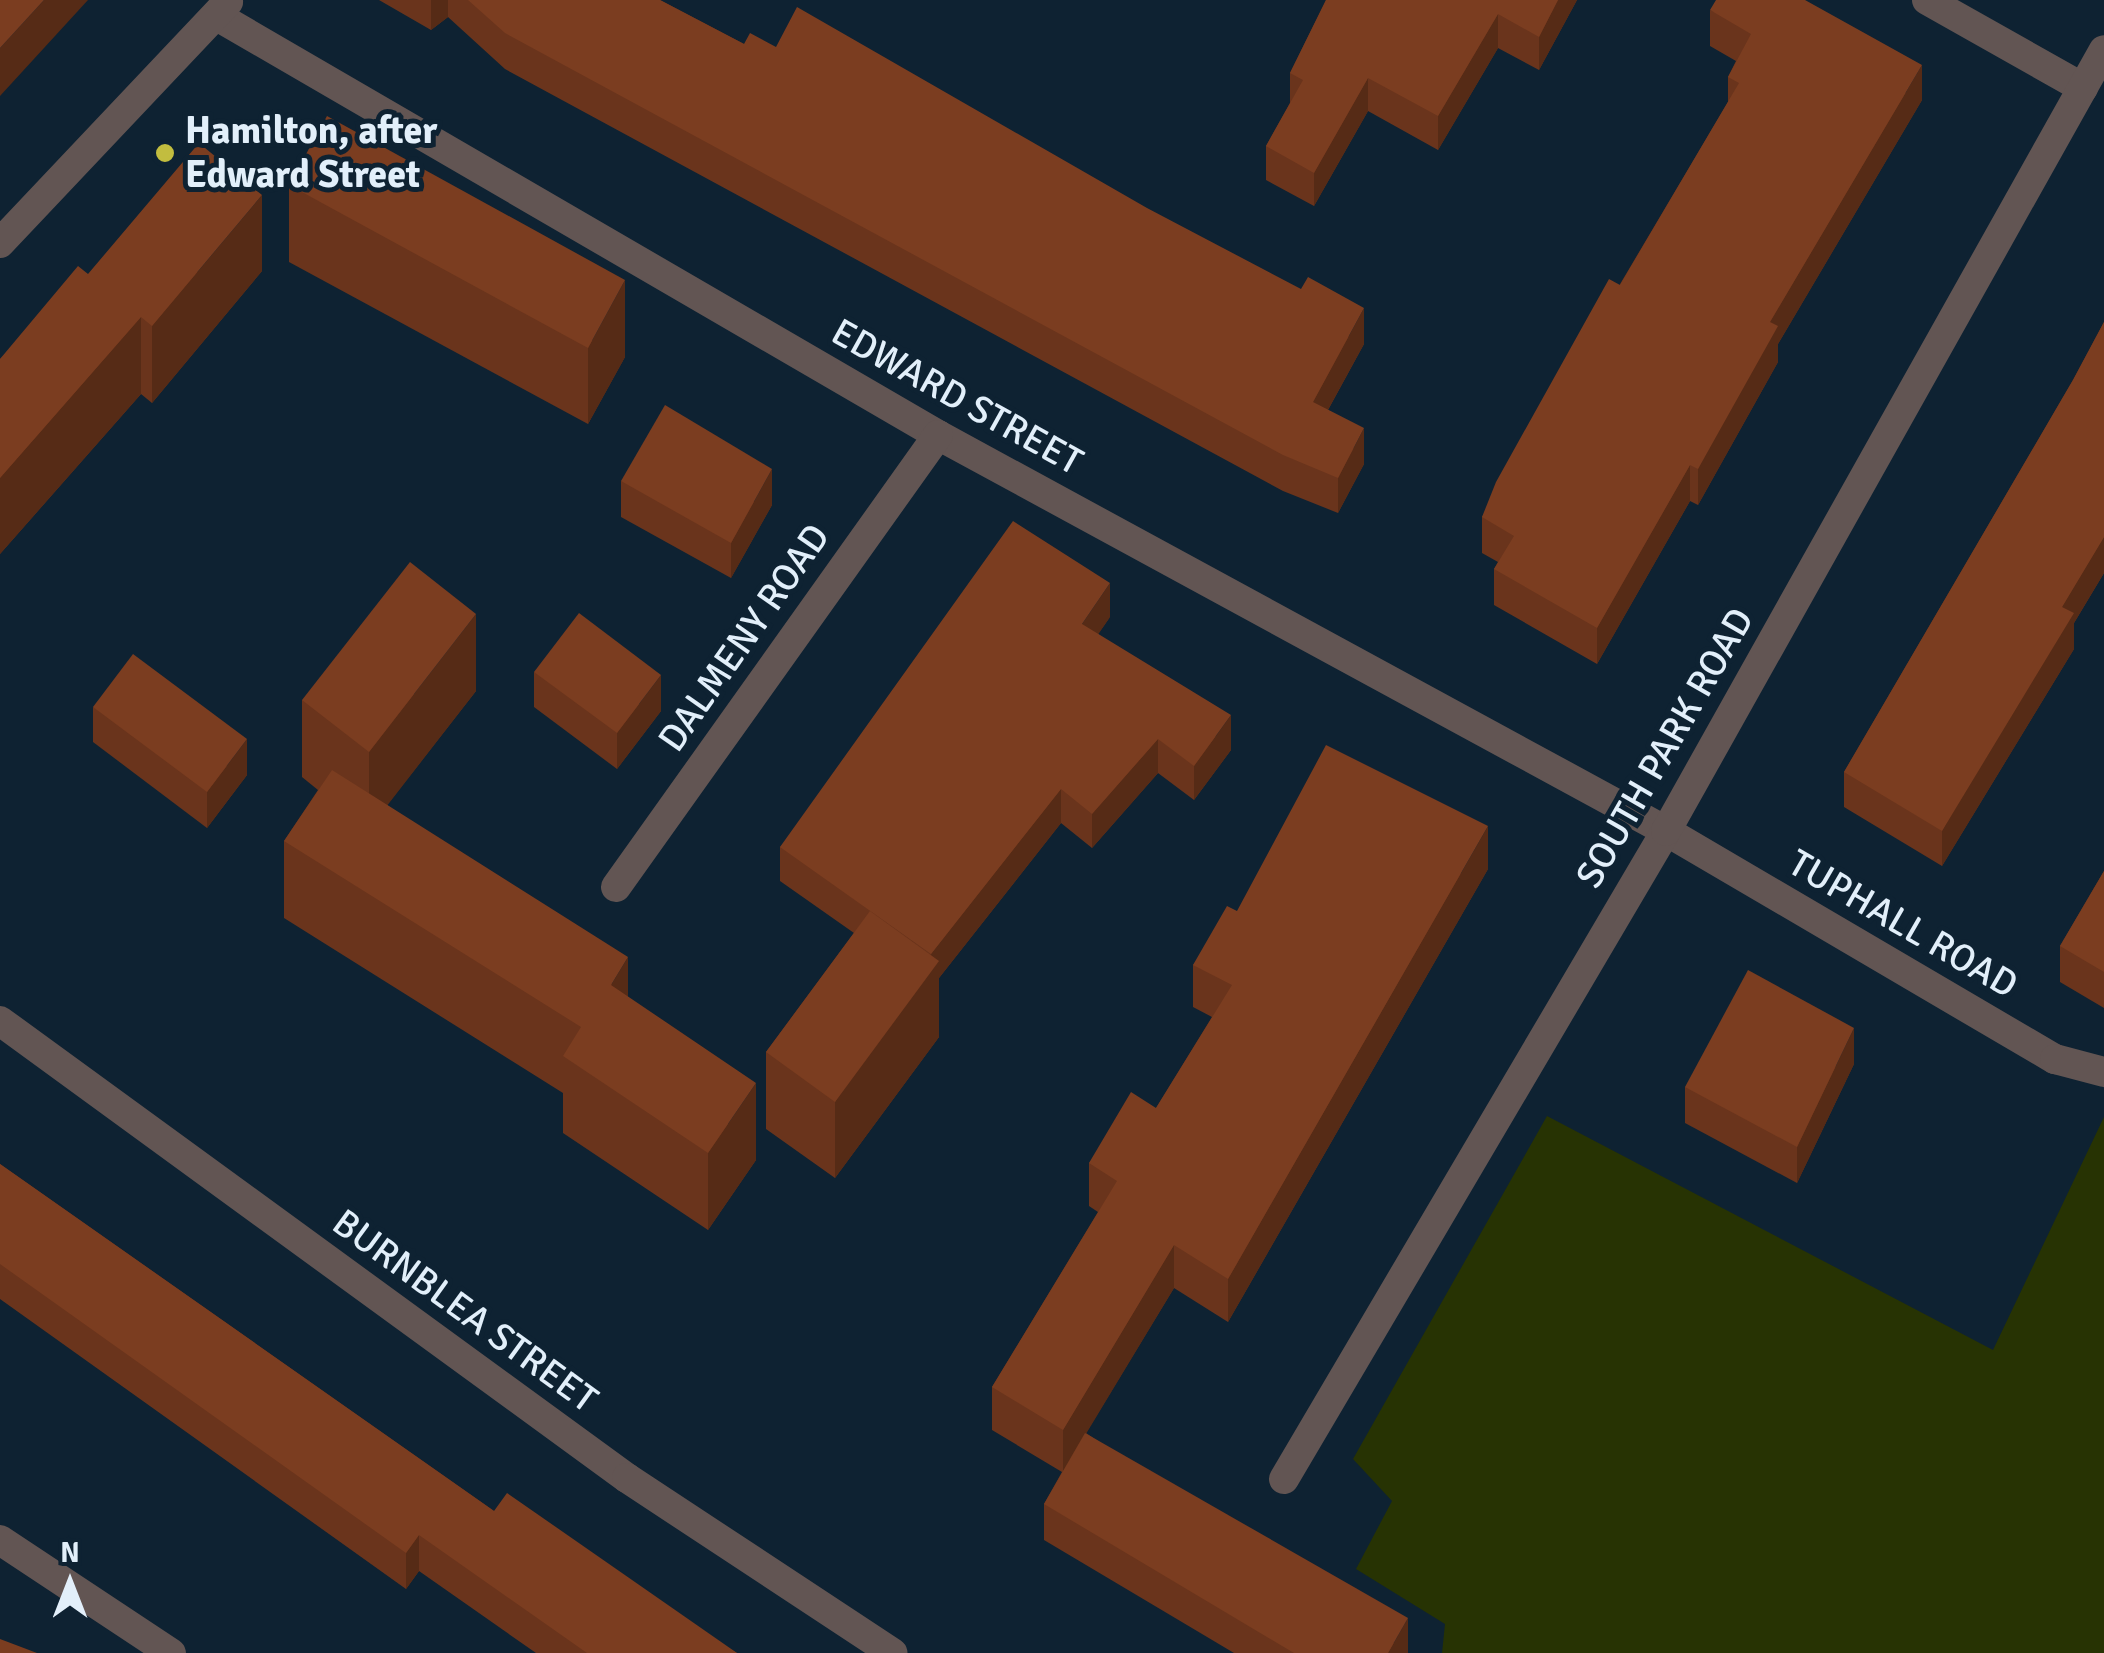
<!DOCTYPE html>
<style>
body{margin:0}
#map{position:relative;width:2104px;height:1653px;overflow:hidden;background:#0e2232;font-family:Signika,sans-serif}
div>[style]{position:absolute}
.green>*{inset:0;background:#273303}
.minor>*{height:30px;margin:-15px;padding:0 15px;transform-origin:15px;border-radius:15px;background:#625553}
.wall>*{inset:0;background:#6a341c}
.shaded-wall>*{inset:0;background:#562b16}
.building>*{inset:0;background:#7b3d20}
.dots>*{width:28px;height:28px;translate:-50% -50%;box-sizing:border-box;border:5px solid #0e2232;border-radius:50%}
span{translate:-50% -50%;white-space:nowrap;text-align:center;line-height:1.15;-webkit-text-stroke:10px #0e2232;paint-order:stroke}
.poi-label{font-size:38px;color:#e2effa;font-weight:700}
.left{translate:0 -50%;text-align:left}
.street-label{font-size:38px;color:#e2effa}
.north{position:absolute;left:20px;top:1533px;width:100px;height:100px;-webkit-text-stroke:8px #0e2232;paint-order:stroke;rotate:0deg;font-size:28px;font-weight:700;line-height:40px;text-align:center;color:#e2effa}
.north::after{content:'';display:block;margin:auto;width:35px;height:45px;background:#e2effa;clip-path:polygon(50% 0,100% 100%,50% 72%,0 100%)}
</style>
<div id="map">
<div class="green">
<i style="clip-path:polygon(1547px 1116px,1993px 1350px,2104px 1117px,2104px 1653px,1442px 1653px,1445px 1624px,1356px 1569px,1392px 1501px,1353px 1459px)"></i>
</div>
<div class="minor">
<i style="left:1927px;top:0;width:179px;rotate:29.4deg"></i>
<i style="left:217px;top:16px;width:834px;rotate:30.16deg"></i>
<i style="left:938px;top:435px;width:829px;rotate:28.54deg"></i>
<i style="left:1666px;top:831px;width:451px;rotate:30.4deg"></i>
<i style="left:2055px;top:1059px;width:51px;rotate:14.9deg"></i>
<i style="left:0;top:243px;width:332px;rotate:-46.6deg"></i>
<i style="left:616px;top:887px;width:555px;rotate:-54.53deg"></i>
<i style="left:0;top:1021px;width:776px;rotate:36.09deg"></i>
<i style="left:627px;top:1478px;width:318px;rotate:33.4deg"></i>
<i style="left:1284px;top:1479px;width:752px;rotate:-59.48deg"></i>
<i style="left:1666px;top:831px;width:895px;rotate:-60.72deg"></i>
<i style="left:0;top:1540px;width:205px;rotate:33.5deg"></i>
</div>
<div class="wall">
<i style="clip-path:polygon(379px 0,660px 0,744px 44px,1364px 344px,1328px 410px,1364px 464px,1338px 513px,1283px 491px,505px 69px,448px 17px,431px 30px)"></i>
<i style="clip-path:polygon(1326px 0,1577px 0,1539px 70px,1498px 48px,1438px 150px,1368px 111px,1314px 206px,1266px 180px,1266px 146px,1290px 103px,1290px 73px)"></i>
<i style="clip-path:polygon(1710px 10px,1922px 100px,1778px 344px,1778px 362px,1698px 505px,1690px 501px,1597px 664px,1494px 605px,1494px 569px,1498px 562px,1482px 553px,1482px 517px,1728px 102px,1728px 77px,1736px 61px,1710px 46px)"></i>
<i style="clip-path:polygon(289px 185px,625px 357px,588px 424px,289px 262px)"></i>
<i style="clip-path:polygon(262px 271px,152px 403px,141px 394px,0 554px,0 359px,88px 274px)"></i>
<i style="clip-path:polygon(2104px 322px,2104px 573px,2074px 623px,2074px 649px,1942px 866px,1844px 807px,1844px 772px,2073px 380px)"></i>
<i style="clip-path:polygon(621px 481px,772px 505px,731px 578px,621px 517px)"></i>
<i style="clip-path:polygon(1110px 617px,1098px 634px,1231px 750px,1194px 800px,1158px 773px,1092px 848px,1061px 823px,939px 978px,939px 1037px,835px 1178px,766px 1129px,766px 1052px,854px 933px,780px 881px,780px 847px)"></i>
<i style="clip-path:polygon(534px 672px,661px 711px,617px 769px,534px 707px)"></i>
<i style="clip-path:polygon(476px 691px,387px 805px,628px 997px,756px 1160px,708px 1230px,563px 1133px,563px 1093px,284px 918px,284px 841px,318px 790px,302px 777px,302px 700px)"></i>
<i style="clip-path:polygon(93px 707px,247px 775px,207px 828px,93px 742px)"></i>
<i style="clip-path:polygon(1488px 869px,1228px 1322px,1174px 1288px,1086px 1433px,1408px 1653px,1234px 1653px,1044px 1540px,1044px 1504px,1062px 1472px,992px 1430px,992px 1387px,1098px 1212px,1089px 1206px,1089px 1163px,1156px 1108px,1212px 1017px,1193px 1007px,1193px 965px,1237px 911px)"></i>
<i style="clip-path:polygon(2104px 871px,2104px 1008px,2060px 982px,2060px 946px)"></i>
<i style="clip-path:polygon(1854px 1064px,1797px 1183px,1685px 1123px,1685px 1087px)"></i>
<i style="clip-path:polygon(0 1164px,494px 1511px,737px 1653px,536px 1653px,419px 1571px,406px 1589px,0 1299px)"></i>
</div>
<div class="shaded-wall">
<i style="clip-path:polygon(44px 0,88px 0,0 96px,0 48px)"></i>
<i style="clip-path:polygon(431px 0,448px 0,448px 17px,431px 30px)"></i>
<i style="clip-path:polygon(1558px 0,1577px 0,1539px 70px,1539px 37px)"></i>
<i style="clip-path:polygon(1498px 14px,1498px 48px,1438px 150px,1438px 116px)"></i>
<i style="clip-path:polygon(1922px 65px,1922px 100px,1778px 344px,1778px 362px,1698px 505px,1698px 469px,1770px 322px)"></i>
<i style="clip-path:polygon(1368px 78px,1368px 111px,1314px 206px,1314px 173px)"></i>
<i style="clip-path:polygon(262px 195px,262px 271px,152px 403px,152px 326px)"></i>
<i style="clip-path:polygon(625px 280px,625px 357px,588px 424px,588px 348px)"></i>
<i style="clip-path:polygon(1364px 308px,1364px 344px,1313px 437px,1313px 402px)"></i>
<i style="clip-path:polygon(141px 317px,141px 394px,0 554px,0 478px)"></i>
<i style="clip-path:polygon(1364px 428px,1364px 464px,1338px 513px,1338px 478px)"></i>
<i style="clip-path:polygon(1690px 465px,1690px 501px,1597px 664px,1597px 628px)"></i>
<i style="clip-path:polygon(772px 469px,772px 505px,731px 578px,731px 543px)"></i>
<i style="clip-path:polygon(2104px 537px,2104px 573px,2074px 623px,2074px 649px,1942px 866px,1942px 831px,2062px 607px)"></i>
<i style="clip-path:polygon(1110px 583px,1110px 617px,1082px 658px,1082px 624px)"></i>
<i style="clip-path:polygon(476px 614px,476px 691px,369px 829px,369px 752px)"></i>
<i style="clip-path:polygon(661px 675px,661px 711px,617px 769px,617px 733px)"></i>
<i style="clip-path:polygon(1231px 715px,1231px 750px,1194px 800px,1194px 766px)"></i>
<i style="clip-path:polygon(247px 739px,247px 775px,207px 828px,207px 792px)"></i>
<i style="clip-path:polygon(1158px 739px,1158px 773px,1092px 848px,1092px 814px)"></i>
<i style="clip-path:polygon(1061px 789px,1061px 823px,939px 978px,939px 1037px,835px 1178px,835px 1102px,931px 954px)"></i>
<i style="clip-path:polygon(1488px 826px,1488px 869px,1228px 1322px,1228px 1279px)"></i>
<i style="clip-path:polygon(628px 957px,628px 1034px,611px 985px)"></i>
<i style="clip-path:polygon(1854px 1028px,1854px 1064px,1797px 1183px,1797px 1147px)"></i>
<i style="clip-path:polygon(756px 1083px,756px 1160px,708px 1230px,708px 1153px)"></i>
<i style="clip-path:polygon(1174px 1245px,1174px 1288px,1063px 1472px,1063px 1430px)"></i>
<i style="clip-path:polygon(419px 1535px,419px 1571px,406px 1589px,406px 1553px)"></i>
<i style="clip-path:polygon(1408px 1618px,1408px 1653px,1388px 1653px)"></i>
</div>
<div class="building">
<i style="clip-path:polygon(0 0,44px 0,0 48px)"></i>
<i style="clip-path:polygon(468px 0,660px 0,744px 44px,750px 33px,776px 47px,797px 7px,1147px 208px,1301px 289px,1308px 277px,1364px 308px,1313px 402px,1364px 428px,1338px 478px,1283px 455px,505px 33px)"></i>
<i style="clip-path:polygon(1326px 0,1558px 0,1539px 37px,1498px 14px,1438px 116px,1368px 78px,1314px 173px,1266px 146px,1303px 80px,1290px 73px)"></i>
<i style="clip-path:polygon(1716px 0,1805px 0,1922px 65px,1770px 322px,1778px 326px,1698px 469px,1690px 465px,1597px 628px,1494px 569px,1514px 536px,1482px 517px,1496px 482px,1609px 279px,1620px 285px,1739px 83px,1728px 77px,1751px 34px,1710px 10px)"></i>
<i style="clip-path:polygon(327px 116px,625px 280px,588px 348px,289px 185px)"></i>
<i style="clip-path:polygon(199px 143px,262px 195px,152px 326px,141px 317px,0 478px,0 359px,78px 266px,88px 274px)"></i>
<i style="clip-path:polygon(2104px 322px,2104px 537px,2062px 607px,2074px 613px,1942px 831px,1844px 772px,2073px 380px)"></i>
<i style="clip-path:polygon(665px 405px,772px 469px,731px 543px,621px 481px)"></i>
<i style="clip-path:polygon(1013px 521px,1110px 583px,1082px 624px,1231px 715px,1194px 766px,1158px 739px,1092px 814px,1061px 789px,931px 954px,780px 847px)"></i>
<i style="clip-path:polygon(410px 562px,476px 614px,369px 752px,302px 700px)"></i>
<i style="clip-path:polygon(579px 613px,661px 675px,617px 733px,534px 672px)"></i>
<i style="clip-path:polygon(133px 654px,247px 739px,207px 792px,93px 707px)"></i>
<i style="clip-path:polygon(1326px 745px,1488px 826px,1228px 1279px,1174px 1245px,1063px 1430px,992px 1387px,1117px 1181px,1089px 1163px,1131px 1092px,1156px 1108px,1232px 985px,1193px 965px,1227px 906px,1237px 911px)"></i>
<i style="clip-path:polygon(332px 770px,628px 957px,611px 985px,756px 1083px,708px 1153px,563px 1056px,581px 1027px,284px 841px)"></i>
<i style="clip-path:polygon(2104px 871px,2104px 972px,2060px 946px)"></i>
<i style="clip-path:polygon(870px 911px,939px 961px,835px 1102px,766px 1052px)"></i>
<i style="clip-path:polygon(1748px 970px,1854px 1028px,1797px 1147px,1685px 1087px)"></i>
<i style="clip-path:polygon(0 1164px,494px 1511px,507px 1493px,737px 1653px,587px 1653px,419px 1535px,406px 1553px,0 1264px)"></i>
<i style="clip-path:polygon(1085px 1433px,1408px 1618px,1388px 1653px,1294px 1653px,1044px 1504px)"></i>
<i style="clip-path:polygon(0 1639px,37px 1653px,0 1653px)"></i>
</div>
<div class="dots">
<i style="left:165px;top:153px;background:#c2bd3f"></i>
</div>
<div class="poi-label">
<span class="left" style="left:185px;top:153px">Hamilton, after<br>Edward Street</span>
</div>
<div class="street-label">
<span style="left:957px;top:397px;rotate:29deg">EDWARD STREET</span>
<span style="left:744px;top:638px;rotate:-55deg">DALMENY ROAD</span>
<span style="left:1665px;top:748px;rotate:-60deg">SOUTH PARK ROAD</span>
<span style="left:1903px;top:924px;rotate:30deg">TUPHALL ROAD</span>
<span style="left:465px;top:1311px;rotate:36deg">BURNBLEA STREET</span>
</div>
<div class="north">N</div>
</div>
